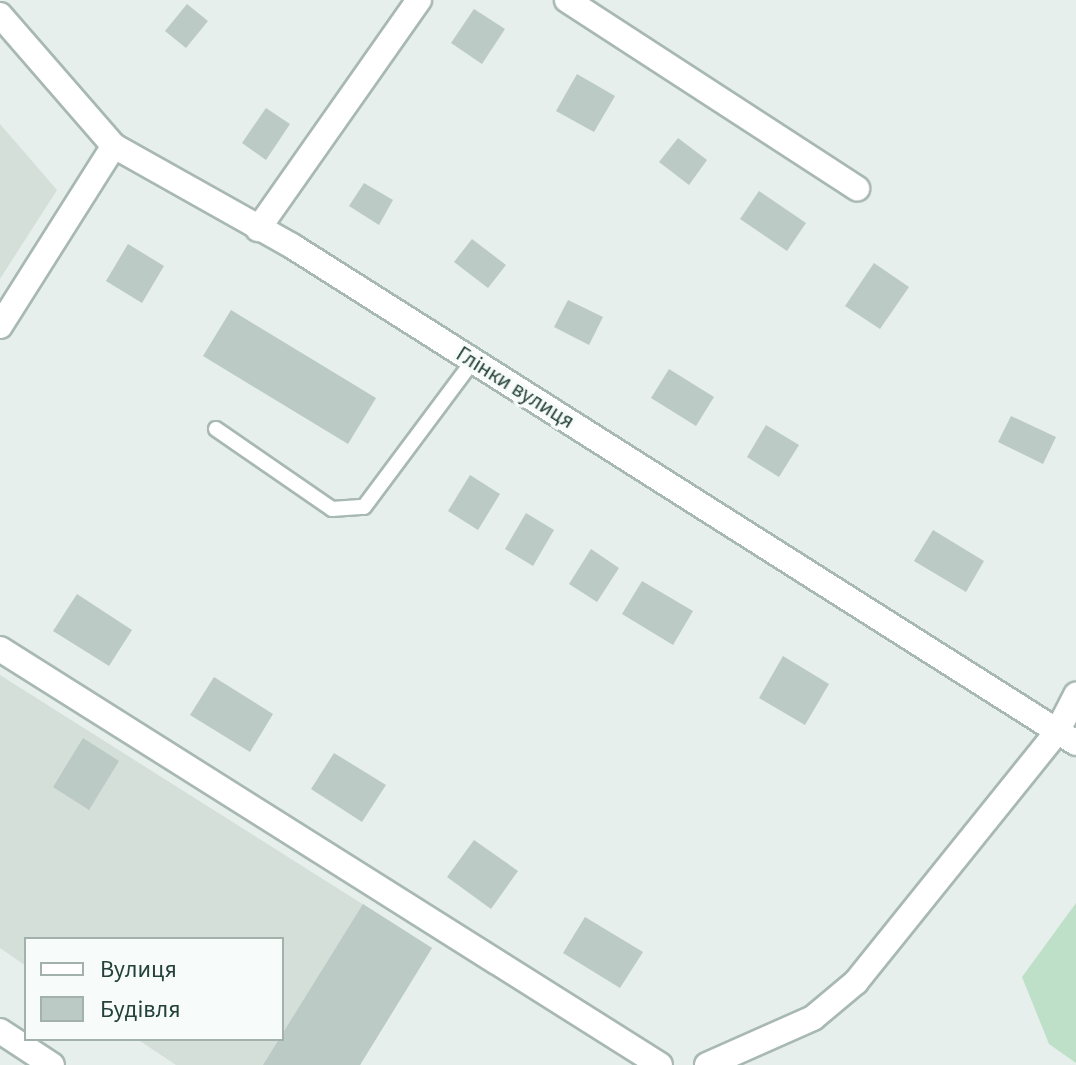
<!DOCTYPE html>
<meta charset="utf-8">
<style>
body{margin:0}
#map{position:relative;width:1076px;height:1065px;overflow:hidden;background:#e6efeb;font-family:"Source Sans 3",sans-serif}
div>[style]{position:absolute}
.built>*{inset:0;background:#d4dfda}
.green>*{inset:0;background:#bfe0c8}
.building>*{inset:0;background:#bbcac4}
.roads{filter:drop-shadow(2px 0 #a8b8b2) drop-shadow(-2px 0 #a8b8b2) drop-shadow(0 2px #a8b8b2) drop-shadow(0 -2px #a8b8b2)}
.service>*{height:14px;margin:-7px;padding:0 7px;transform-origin:7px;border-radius:7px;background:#fff}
.minor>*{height:24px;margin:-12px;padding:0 12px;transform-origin:12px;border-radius:12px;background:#fff}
.tertiary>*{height:24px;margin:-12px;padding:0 12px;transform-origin:12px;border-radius:12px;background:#fff}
span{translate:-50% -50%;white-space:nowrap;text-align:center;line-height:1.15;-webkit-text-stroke:7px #f7fbf9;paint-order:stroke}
.street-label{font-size:22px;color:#24423a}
.legend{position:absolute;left:24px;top:937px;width:260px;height:104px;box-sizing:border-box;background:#f7fbf9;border:2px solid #a3b1ad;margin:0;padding:10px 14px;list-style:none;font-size:24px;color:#24423a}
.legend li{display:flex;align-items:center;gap:16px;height:40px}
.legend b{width:40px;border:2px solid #a3b1ad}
</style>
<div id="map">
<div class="built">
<i style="clip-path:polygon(0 124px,57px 190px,0 279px)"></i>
<i style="clip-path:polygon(0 675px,432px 948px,360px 1065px,176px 1065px,137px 1039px,282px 1039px,282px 939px,26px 939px,26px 966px,0 948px)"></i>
</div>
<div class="green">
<i style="clip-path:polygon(1076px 903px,1076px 1063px,1049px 1044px,1022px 977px)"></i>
</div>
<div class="building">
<i style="clip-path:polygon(187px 4px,208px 21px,186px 48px,165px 31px)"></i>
<i style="clip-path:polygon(474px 9px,505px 29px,482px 64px,451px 43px)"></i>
<i style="clip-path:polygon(577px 74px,615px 96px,594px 132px,556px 111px)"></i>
<i style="clip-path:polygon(266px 108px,290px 124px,266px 160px,242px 143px)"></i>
<i style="clip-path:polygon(678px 138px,707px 160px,689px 185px,659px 162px)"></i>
<i style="clip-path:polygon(364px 183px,393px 200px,379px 225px,349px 206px)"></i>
<i style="clip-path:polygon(759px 191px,806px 223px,787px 251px,740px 219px)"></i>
<i style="clip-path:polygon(472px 239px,506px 265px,488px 288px,454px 262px)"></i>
<i style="clip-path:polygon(128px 244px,164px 266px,142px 303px,106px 281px)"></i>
<i style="clip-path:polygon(874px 263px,909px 287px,880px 329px,845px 306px)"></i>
<i style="clip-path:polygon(568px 300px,603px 317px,589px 345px,554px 327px)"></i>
<i style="clip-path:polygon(231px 310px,376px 398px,348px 444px,203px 356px)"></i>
<i style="clip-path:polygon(669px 369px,714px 397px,696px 426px,651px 398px)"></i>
<i style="clip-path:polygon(1011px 416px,1056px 437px,1043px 464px,998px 442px)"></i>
<i style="clip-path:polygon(766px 425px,799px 445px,779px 477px,747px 457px)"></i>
<i style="clip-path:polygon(470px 475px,500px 494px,478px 530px,448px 511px)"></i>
<i style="clip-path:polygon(526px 513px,554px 530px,533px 566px,505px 549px)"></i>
<i style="clip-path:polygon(933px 530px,984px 561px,966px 592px,914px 561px)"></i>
<i style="clip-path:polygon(591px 549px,619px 568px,597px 602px,569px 584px)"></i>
<i style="clip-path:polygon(642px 581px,693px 611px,673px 645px,622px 614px)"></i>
<i style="clip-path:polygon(77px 594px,132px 630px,109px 666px,53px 631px)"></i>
<i style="clip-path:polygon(783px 656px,829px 684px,805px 725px,759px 698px)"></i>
<i style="clip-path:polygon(214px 677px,273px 714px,250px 752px,190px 715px)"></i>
<i style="clip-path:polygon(83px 738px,119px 761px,89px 810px,53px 787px)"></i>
<i style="clip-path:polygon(334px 753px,386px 785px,362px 822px,311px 789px)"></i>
<i style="clip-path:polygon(474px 840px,518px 871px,491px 909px,447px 877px)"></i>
<i style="clip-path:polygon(363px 904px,432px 948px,360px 1065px,263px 1065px)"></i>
<i style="clip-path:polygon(585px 917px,643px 952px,620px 988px,563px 953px)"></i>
</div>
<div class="roads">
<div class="service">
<i style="left:216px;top:429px;width:141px;rotate:34.6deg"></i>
<i style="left:332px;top:509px;width:32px;rotate:-4deg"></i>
<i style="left:364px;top:507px;width:182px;rotate:-53.3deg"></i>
</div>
<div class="minor">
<i style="left:567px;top:0;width:346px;rotate:33deg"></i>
<i style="left:258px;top:229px;width:280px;rotate:-54.9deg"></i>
<i style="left:0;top:326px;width:213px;rotate:-57.7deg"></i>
<i style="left:0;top:649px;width:780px;rotate:32.22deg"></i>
<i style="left:0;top:1031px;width:62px;rotate:33.2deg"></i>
<i style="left:707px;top:1065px;width:116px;rotate:-23.9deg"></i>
<i style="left:813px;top:1018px;width:56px;rotate:-39.9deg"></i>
<i style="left:856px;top:982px;width:321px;rotate:-51.2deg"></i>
<i style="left:1057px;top:732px;width:42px;rotate:-62.8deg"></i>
</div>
<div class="tertiary">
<i style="left:0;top:15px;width:174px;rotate:49deg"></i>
<i style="left:114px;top:146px;width:204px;rotate:29.3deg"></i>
<i style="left:292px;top:246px;width:928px;rotate:32.37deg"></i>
</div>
</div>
<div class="street-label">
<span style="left:515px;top:388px;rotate:32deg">Глінки вулиця</span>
</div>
<ul class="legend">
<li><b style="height:10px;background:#fff"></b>Вулиця</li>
<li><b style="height:22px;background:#bbcac4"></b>Будівля</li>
</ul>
</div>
